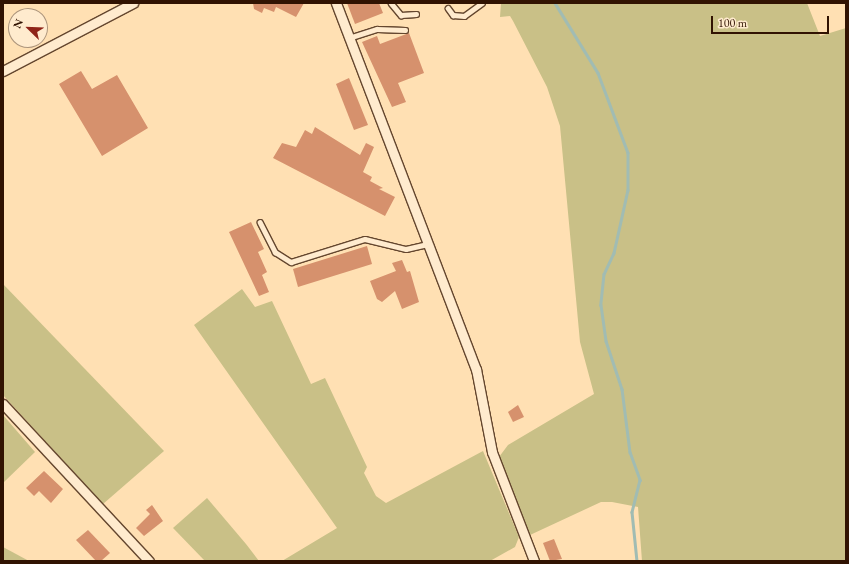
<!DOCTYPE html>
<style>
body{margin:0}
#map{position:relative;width:849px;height:564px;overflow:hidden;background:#ffe0b3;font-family:"EB Garamond",serif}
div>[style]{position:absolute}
.green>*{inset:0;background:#c9c087}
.stream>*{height:2.5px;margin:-1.25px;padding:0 1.25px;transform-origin:1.25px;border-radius:1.25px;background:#a1bcb3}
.building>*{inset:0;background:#d6916d}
.roads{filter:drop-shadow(1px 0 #64462e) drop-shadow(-1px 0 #64462e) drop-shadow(0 1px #64462e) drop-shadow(0 -1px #64462e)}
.service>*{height:4.5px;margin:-2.25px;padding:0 2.25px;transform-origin:2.25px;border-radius:2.25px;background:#ffebce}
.minor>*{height:9px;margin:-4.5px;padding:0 4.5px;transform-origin:4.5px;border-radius:4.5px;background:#ffebce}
span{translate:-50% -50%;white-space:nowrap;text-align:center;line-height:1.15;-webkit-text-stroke:4px #ffebce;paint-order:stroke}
.frame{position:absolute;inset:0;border:4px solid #311302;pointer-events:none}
.north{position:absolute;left:8px;top:8px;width:40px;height:40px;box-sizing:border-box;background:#ffebce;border:1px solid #ad957c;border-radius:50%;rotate:293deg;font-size:11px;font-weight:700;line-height:16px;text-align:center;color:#311302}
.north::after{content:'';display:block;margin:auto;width:14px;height:18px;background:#8f2418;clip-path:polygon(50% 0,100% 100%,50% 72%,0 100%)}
.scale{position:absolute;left:711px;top:16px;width:118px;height:18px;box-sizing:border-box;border:2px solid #311302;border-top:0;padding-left:5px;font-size:12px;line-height:14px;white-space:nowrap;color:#311302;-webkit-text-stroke:3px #ffebce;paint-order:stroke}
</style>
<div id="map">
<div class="green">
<i style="clip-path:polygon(501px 3px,807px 3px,820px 36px,846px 28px,846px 561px,642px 561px,638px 507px,612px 502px,601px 502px,530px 535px,499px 457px,508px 445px,594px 394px,580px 342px,560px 126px,547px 87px,513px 21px,510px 16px,500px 17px)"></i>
<i style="clip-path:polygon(3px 284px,164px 451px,103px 504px,3px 395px)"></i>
<i style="clip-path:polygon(242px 289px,255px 307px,272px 301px,311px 384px,325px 378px,367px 467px,364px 473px,376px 496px,386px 503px,483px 451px,519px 537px,515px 547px,490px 561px,282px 561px,337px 528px,194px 325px)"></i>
<i style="clip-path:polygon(3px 415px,35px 452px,3px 483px)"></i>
<i style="clip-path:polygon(207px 498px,246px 544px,259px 561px,205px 561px,173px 528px)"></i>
<i style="clip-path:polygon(3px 547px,29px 561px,3px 561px)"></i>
</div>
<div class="stream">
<i style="left:555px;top:3px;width:82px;rotate:58.4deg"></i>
<i style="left:598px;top:73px;width:85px;rotate:69.4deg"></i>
<i style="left:628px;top:153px;width:37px;rotate:90deg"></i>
<i style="left:628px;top:190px;width:65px;rotate:102.5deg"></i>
<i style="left:614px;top:253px;width:23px;rotate:115deg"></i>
<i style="left:604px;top:274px;width:31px;rotate:96deg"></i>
<i style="left:601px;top:305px;width:36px;rotate:82deg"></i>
<i style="left:606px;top:341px;width:51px;rotate:71.6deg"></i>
<i style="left:622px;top:389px;width:64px;rotate:82.8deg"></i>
<i style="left:630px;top:452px;width:30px;rotate:70deg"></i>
<i style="left:640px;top:480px;width:33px;rotate:104deg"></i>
<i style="left:632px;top:512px;width:49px;rotate:84.2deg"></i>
</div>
<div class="building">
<i style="clip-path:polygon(253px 3px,304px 3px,296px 17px,276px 7px,274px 12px,264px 8px,262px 13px,254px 9px)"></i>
<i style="clip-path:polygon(347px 3px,379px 3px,383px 13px,355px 24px)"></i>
<i style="clip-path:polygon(409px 33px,424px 73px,398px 83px,406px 102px,392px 107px,362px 42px,377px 36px,380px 44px)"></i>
<i style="clip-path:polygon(81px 71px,92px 89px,117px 75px,148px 128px,102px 156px,59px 84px)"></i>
<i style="clip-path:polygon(349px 78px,368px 125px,354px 130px,336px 84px)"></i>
<i style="clip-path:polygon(315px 127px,360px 155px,366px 143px,374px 147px,363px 172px,372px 177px,370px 181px,383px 188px,379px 189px,395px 197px,385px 216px,273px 158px,282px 143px,296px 147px,305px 130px,312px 134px)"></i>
<i style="clip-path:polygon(251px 222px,264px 249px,258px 252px,267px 272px,262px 275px,269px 292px,259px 296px,229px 232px)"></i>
<i style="clip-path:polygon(367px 246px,372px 264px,298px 287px,293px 269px)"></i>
<i style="clip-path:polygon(402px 260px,407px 272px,410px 271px,419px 302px,402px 309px,395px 291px,382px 302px,377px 299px,370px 281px,396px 271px,392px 263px)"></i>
<i style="clip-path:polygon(518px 405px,524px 417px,513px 422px,508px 412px)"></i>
<i style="clip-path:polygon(44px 471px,63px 489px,51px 503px,39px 491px,34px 496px,26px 488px)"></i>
<i style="clip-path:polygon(152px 505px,163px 521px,144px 536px,136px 528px,150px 514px,146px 510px)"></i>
<i style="clip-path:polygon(88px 530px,110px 553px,101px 561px,96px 561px,76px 540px)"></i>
<i style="clip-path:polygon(554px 539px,562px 559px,550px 561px,543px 543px)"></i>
</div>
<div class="roads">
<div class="service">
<i style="left:391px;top:3px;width:16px;rotate:50deg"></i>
<i style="left:401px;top:15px;width:15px;rotate:-4deg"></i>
<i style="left:448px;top:8px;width:9px;rotate:54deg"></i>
<i style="left:453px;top:15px;width:11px;rotate:5deg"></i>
<i style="left:464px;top:16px;width:22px;rotate:-36deg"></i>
<i style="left:349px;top:38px;width:29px;rotate:-18deg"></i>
<i style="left:377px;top:29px;width:28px;rotate:2deg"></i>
<i style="left:260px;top:222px;width:34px;rotate:63deg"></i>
<i style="left:275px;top:252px;width:19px;rotate:32deg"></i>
<i style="left:291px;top:262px;width:77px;rotate:-17.3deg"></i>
<i style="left:365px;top:239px;width:42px;rotate:13.7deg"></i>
<i style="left:406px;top:249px;width:23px;rotate:-13deg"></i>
</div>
<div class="minor">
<i style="left:336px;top:3px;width:392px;rotate:69.1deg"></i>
<i style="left:476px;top:369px;width:85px;rotate:79.1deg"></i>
<i style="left:492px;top:452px;width:117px;rotate:68.9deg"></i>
<i style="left:3px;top:71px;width:147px;rotate:-27.6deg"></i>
<i style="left:3px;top:404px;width:214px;rotate:47.1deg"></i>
</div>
</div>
<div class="frame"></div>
<div class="north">N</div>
<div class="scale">100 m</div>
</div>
